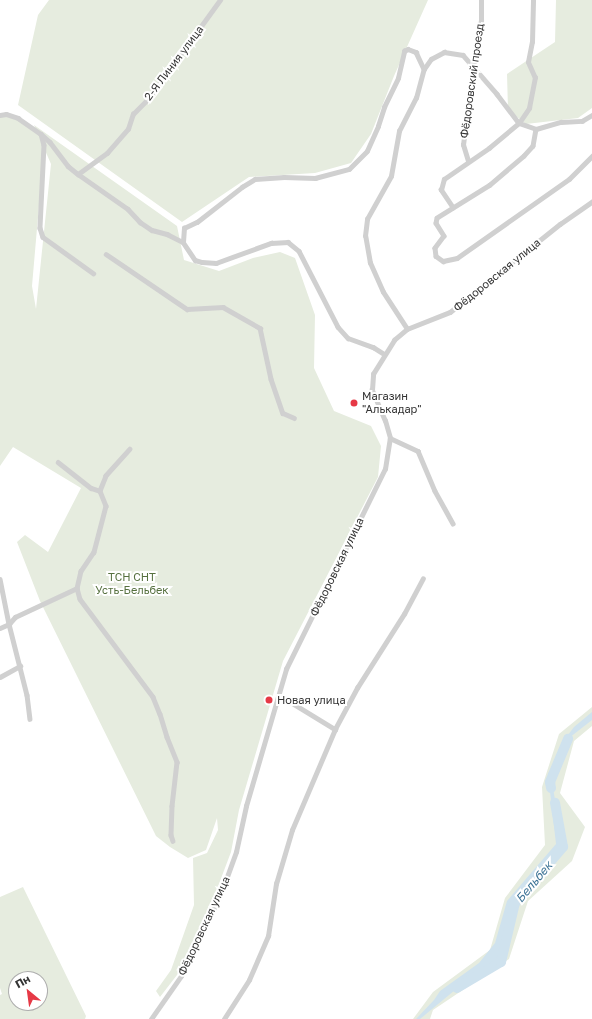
<!DOCTYPE html>
<meta charset="utf-8">
<style>
body{margin:0}
#map{position:relative;width:592px;height:1019px;overflow:hidden;background:#fff;font-family:"Golos Text",sans-serif}
div>[style]{position:absolute}
.green>*{inset:0;background:#e6ecdf}
.water>*{inset:0;background:#cfe2ee}
.river>*{height:10px;margin:-5px;padding:0 5px;transform-origin:5px;border-radius:5px;background:#cfe2ee}
.street>*{height:4.5px;margin:-2.25px;padding:0 2.25px;transform-origin:2.25px;border-radius:2.25px;background:#d0d0d0}
.dots>*{width:11px;height:11px;translate:-50% -50%;box-sizing:border-box;border:2px solid #fff;border-radius:50%}
span{translate:-50% -50%;white-space:nowrap;text-align:center;line-height:1.15;-webkit-text-stroke:4px #fff;paint-order:stroke}
.street-label{font-size:11px;color:#333}
.poi-label{font-size:11px;color:#333}
.left{translate:0 -50%;text-align:left}
.park-label{font-size:11px;color:#56703f}
.water-label{font-size:12px;color:#3f7597;font-style:italic}
.north{position:absolute;left:8px;top:971px;width:40px;height:40px;box-sizing:border-box;background:#fff;border:1px solid #adadad;border-radius:50%;rotate:331deg;font-size:11px;font-weight:700;line-height:16px;text-align:center;color:#333}
.north::after{content:'';display:block;margin:auto;width:14px;height:18px;background:#e63946;clip-path:polygon(50% 0,100% 100%,50% 72%,0 100%)}
</style>
<div id="map">
<div class="green">
<i style="clip-path:polygon(49px 0,428px 0,394px 76px,371px 134px,351px 163px,315px 173px,249px 177px,182px 222px,18px 105px,38px 15px)"></i>
<i style="clip-path:polygon(556px 0,592px 0,592px 108px,578px 118px,526px 124px,508px 110px,507px 74px,555px 42px)"></i>
<i style="clip-path:polygon(evenodd,5px 115px,17px 119px,37px 132px,34px 125px,177px 226px,184px 260px,219px 271px,253px 258px,280px 252px,295px 258px,315px 315px,314px 368px,334px 411px,371px 426px,381px 446px,378px 477px,283px 661px,239px 810px,231px 852px,214px 897px,177px 975px,160px 997px,156px 991px,171px 970px,194px 905px,193px 858px,207px 853px,218px 830px,217px 818px,206px 850px,188px 858px,170px 847px,156px 836px,40px 601px,17px 542px,25px 535px,48px 552px,81px 488px,13px 447px,0 466px,0 116px,5px 115px,44px 148px,51px 164px,36px 309px,32px 286px,44px 148px)"></i>
<i style="clip-path:polygon(592px 707px,592px 726px,574px 741px,560px 793px,585px 827px,572px 861px,528px 901px,509px 959px,433px 1010px,430px 1019px,413px 1019px,433px 992px,490px 950px,505px 898px,545px 845px,542px 787px,559px 734px)"></i>
<i style="clip-path:polygon(evenodd,23px 887px,86px 1016px,85px 1019px,0 1019px,0 995px,2px 994px,0 988px,0 897px,23px 887px,16px 979px,40px 979px,40px 1003px,16px 1003px,16px 979px)"></i>
</div>
<div class="water">
<i style="clip-path:polygon(592px 712px,592px 720px,569px 738px,569px 745px,563px 752px,553px 776px,552px 782px,563px 847px,515px 903px,501px 962px,466px 981px,420px 1019px,416px 1019px,434px 1000px,440px 991px,479px 963px,495px 943px,507px 901px,556px 844px,548px 774px,565px 739px,574px 727px)"></i>
</div>
<div class="river">
<i style="left:551px;top:788px;width:6px;rotate:-99deg"></i>
<i style="left:550px;top:782px;width:47px;rotate:-67.3deg"></i>
<i style="left:457px;top:988px;width:51px;rotate:-30.6deg"></i>
<i style="left:501px;top:962px;width:61px;rotate:-76.7deg"></i>
<i style="left:515px;top:903px;width:74px;rotate:-49.4deg"></i>
<i style="left:563px;top:847px;width:45px;rotate:-100.3deg"></i>
</div>
<div class="street">
<i style="left:0;top:115px;width:6px;rotate:-9deg"></i>
<i style="left:6px;top:114px;width:13px;rotate:18deg"></i>
<i style="left:18px;top:118px;width:28px;rotate:35deg"></i>
<i style="left:41px;top:134px;width:11px;rotate:75deg"></i>
<i style="left:44px;top:145px;width:83px;rotate:92.8deg"></i>
<i style="left:40px;top:228px;width:9px;rotate:72deg"></i>
<i style="left:43px;top:237px;width:62px;rotate:35.8deg"></i>
<i style="left:536px;top:129px;width:17px;rotate:100deg"></i>
<i style="left:533px;top:146px;width:13px;rotate:132deg"></i>
<i style="left:524px;top:156px;width:45px;rotate:139.5deg"></i>
<i style="left:490px;top:185px;width:62px;rotate:148.1deg"></i>
<i style="left:437px;top:218px;width:5px;rotate:101deg"></i>
<i style="left:436px;top:223px;width:15px;rotate:58deg"></i>
<i style="left:444px;top:236px;width:15px;rotate:127deg"></i>
<i style="left:435px;top:248px;width:8px;rotate:83deg"></i>
<i style="left:436px;top:256px;width:9px;rotate:36deg"></i>
<i style="left:443px;top:261px;width:14px;rotate:-12deg"></i>
<i style="left:457px;top:258px;width:137px;rotate:-35.2deg"></i>
<i style="left:569px;top:179px;width:33px;rotate:-45deg"></i>
<i style="left:41px;top:134px;width:12px;rotate:42deg"></i>
<i style="left:50px;top:142px;width:30px;rotate:53deg"></i>
<i style="left:68px;top:166px;width:13px;rotate:39deg"></i>
<i style="left:78px;top:174px;width:61px;rotate:35deg"></i>
<i style="left:128px;top:209px;width:18px;rotate:47deg"></i>
<i style="left:140px;top:222px;width:14px;rotate:34deg"></i>
<i style="left:152px;top:230px;width:16px;rotate:15deg"></i>
<i style="left:167px;top:234px;width:18px;rotate:27deg"></i>
<i style="left:183px;top:242px;width:22px;rotate:56deg"></i>
<i style="left:195px;top:260px;width:7px;rotate:16deg"></i>
<i style="left:202px;top:262px;width:14px;rotate:4deg"></i>
<i style="left:216px;top:263px;width:59px;rotate:-20deg"></i>
<i style="left:271px;top:243px;width:17px;rotate:-3deg"></i>
<i style="left:288px;top:242px;width:14px;rotate:39deg"></i>
<i style="left:299px;top:251px;width:85px;rotate:62.8deg"></i>
<i style="left:338px;top:327px;width:15px;rotate:48deg"></i>
<i style="left:348px;top:338px;width:27px;rotate:20deg"></i>
<i style="left:373px;top:347px;width:13px;rotate:32deg"></i>
<i style="left:468px;top:161px;width:17px;rotate:-107deg"></i>
<i style="left:463px;top:145px;width:79px;rotate:-82.7deg"></i>
<i style="left:473px;top:67px;width:48px;rotate:-80.3deg"></i>
<i style="left:481px;top:20px;width:20px;rotate:-90deg"></i>
<i style="left:78px;top:174px;width:36px;rotate:-36deg"></i>
<i style="left:107px;top:153px;width:32px;rotate:-49deg"></i>
<i style="left:128px;top:129px;width:16px;rotate:-72deg"></i>
<i style="left:133px;top:114px;width:23px;rotate:-45deg"></i>
<i style="left:149px;top:98px;width:121px;rotate:-54.1deg"></i>
<i style="left:453px;top:208px;width:22px;rotate:-124deg"></i>
<i style="left:441px;top:190px;width:11px;rotate:-75deg"></i>
<i style="left:444px;top:179px;width:55px;rotate:-34.6deg"></i>
<i style="left:489px;top:148px;width:39px;rotate:-40deg"></i>
<i style="left:519px;top:123px;width:18px;rotate:-56deg"></i>
<i style="left:529px;top:108px;width:31px;rotate:-79deg"></i>
<i style="left:535px;top:78px;width:17px;rotate:-114deg"></i>
<i style="left:528px;top:62px;width:20px;rotate:-79deg"></i>
<i style="left:532px;top:42px;width:42px;rotate:-88.6deg"></i>
<i style="left:183px;top:242px;width:14px;rotate:-86deg"></i>
<i style="left:184px;top:228px;width:14px;rotate:-25deg"></i>
<i style="left:197px;top:222px;width:57px;rotate:-37.9deg"></i>
<i style="left:242px;top:187px;width:15px;rotate:-32deg"></i>
<i style="left:255px;top:179px;width:29px;rotate:-4deg"></i>
<i style="left:284px;top:177px;width:31px;rotate:2deg"></i>
<i style="left:315px;top:178px;width:35px;rotate:-15deg"></i>
<i style="left:349px;top:169px;width:25px;rotate:-45deg"></i>
<i style="left:367px;top:151px;width:27px;rotate:-66deg"></i>
<i style="left:378px;top:126px;width:20px;rotate:-72deg"></i>
<i style="left:384px;top:107px;width:32px;rotate:-64deg"></i>
<i style="left:398px;top:78px;width:28px;rotate:-77deg"></i>
<i style="left:404px;top:51px;width:4px;rotate:-27deg"></i>
<i style="left:408px;top:49px;width:9px;rotate:21deg"></i>
<i style="left:416px;top:52px;width:19px;rotate:65deg"></i>
<i style="left:106px;top:254px;width:98px;rotate:34.2deg"></i>
<i style="left:187px;top:309px;width:36px;rotate:-3deg"></i>
<i style="left:223px;top:307px;width:43px;rotate:29.6deg"></i>
<i style="left:260px;top:328px;width:52px;rotate:77.8deg"></i>
<i style="left:271px;top:379px;width:36px;rotate:71deg"></i>
<i style="left:283px;top:413px;width:12px;rotate:24deg"></i>
<i style="left:407px;top:329px;width:44px;rotate:-123deg"></i>
<i style="left:383px;top:292px;width:32px;rotate:-114deg"></i>
<i style="left:370px;top:263px;width:27px;rotate:-100deg"></i>
<i style="left:365px;top:236px;width:17px;rotate:-83deg"></i>
<i style="left:367px;top:219px;width:49px;rotate:-60.8deg"></i>
<i style="left:391px;top:176px;width:46px;rotate:-79.9deg"></i>
<i style="left:399px;top:131px;width:37px;rotate:-63deg"></i>
<i style="left:416px;top:98px;width:30px;rotate:-75deg"></i>
<i style="left:424px;top:69px;width:12px;rotate:-55deg"></i>
<i style="left:431px;top:59px;width:15px;rotate:-28deg"></i>
<i style="left:444px;top:52px;width:19px;rotate:9deg"></i>
<i style="left:463px;top:55px;width:52px;rotate:48.9deg"></i>
<i style="left:497px;top:94px;width:36px;rotate:53deg"></i>
<i style="left:519px;top:123px;width:18px;rotate:19deg"></i>
<i style="left:536px;top:129px;width:26px;rotate:-16deg"></i>
<i style="left:561px;top:122px;width:21px;rotate:-3deg"></i>
<i style="left:582px;top:121px;width:12px;rotate:-31deg"></i>
<i style="left:390px;top:438px;width:31px;rotate:25deg"></i>
<i style="left:418px;top:451px;width:43px;rotate:67deg"></i>
<i style="left:435px;top:491px;width:37px;rotate:61deg"></i>
<i style="left:130px;top:449px;width:36px;rotate:132deg"></i>
<i style="left:106px;top:476px;width:16px;rotate:112deg"></i>
<i style="left:100px;top:491px;width:16px;rotate:68deg"></i>
<i style="left:106px;top:506px;width:48px;rotate:104.6deg"></i>
<i style="left:94px;top:552px;width:23px;rotate:124deg"></i>
<i style="left:81px;top:571px;width:17px;rotate:103deg"></i>
<i style="left:77px;top:588px;width:11px;rotate:75deg"></i>
<i style="left:80px;top:599px;width:122px;rotate:53.3deg"></i>
<i style="left:153px;top:697px;width:18px;rotate:68deg"></i>
<i style="left:160px;top:714px;width:24px;rotate:73deg"></i>
<i style="left:167px;top:737px;width:27px;rotate:68deg"></i>
<i style="left:177px;top:762px;width:44px;rotate:96.5deg"></i>
<i style="left:172px;top:806px;width:29px;rotate:92deg"></i>
<i style="left:171px;top:835px;width:6px;rotate:72deg"></i>
<i style="left:58px;top:462px;width:42px;rotate:38.2deg"></i>
<i style="left:91px;top:488px;width:9px;rotate:18deg"></i>
<i style="left:0;top:579px;width:46px;rotate:78.7deg"></i>
<i style="left:9px;top:624px;width:73px;rotate:75.8deg"></i>
<i style="left:27px;top:695px;width:24px;rotate:83deg"></i>
<i style="left:0;top:628px;width:10px;rotate:-24deg"></i>
<i style="left:9px;top:624px;width:9px;rotate:-49deg"></i>
<i style="left:15px;top:617px;width:68px;rotate:-25.1deg"></i>
<i style="left:0;top:677px;width:23px;rotate:-29deg"></i>
<i style="left:279px;top:695px;width:66px;rotate:31.3deg"></i>
<i style="left:151px;top:1019px;width:52px;rotate:-55.1deg"></i>
<i style="left:181px;top:976px;width:89px;rotate:-64deg"></i>
<i style="left:220px;top:896px;width:47px;rotate:-70deg"></i>
<i style="left:236px;top:852px;width:47px;rotate:-77.7deg"></i>
<i style="left:246px;top:806px;width:143px;rotate:-73.7deg"></i>
<i style="left:286px;top:669px;width:223px;rotate:-63.7deg"></i>
<i style="left:385px;top:469px;width:31px;rotate:-81deg"></i>
<i style="left:390px;top:438px;width:18px;rotate:-106deg"></i>
<i style="left:385px;top:421px;width:34px;rotate:-113deg"></i>
<i style="left:372px;top:390px;width:16px;rotate:-86deg"></i>
<i style="left:373px;top:374px;width:40px;rotate:-58deg"></i>
<i style="left:394px;top:340px;width:17px;rotate:-40deg"></i>
<i style="left:407px;top:329px;width:46px;rotate:-21.6deg"></i>
<i style="left:450px;top:312px;width:141px;rotate:-38.7deg"></i>
<i style="left:560px;top:224px;width:39px;rotate:-35deg"></i>
<i style="left:224px;top:1019px;width:46px;rotate:-57.3deg"></i>
<i style="left:249px;top:980px;width:48px;rotate:-66.6deg"></i>
<i style="left:268px;top:936px;width:53px;rotate:-81.3deg"></i>
<i style="left:276px;top:884px;width:56px;rotate:-73.5deg"></i>
<i style="left:292px;top:830px;width:110px;rotate:-66.9deg"></i>
<i style="left:335px;top:729px;width:47px;rotate:-61.8deg"></i>
<i style="left:357px;top:688px;width:88px;rotate:-57.6deg"></i>
<i style="left:404px;top:614px;width:40px;rotate:-62deg"></i>
</div>
<div class="dots">
<i style="left:354px;top:403px;background:#e63946"></i>
<i style="left:269px;top:700px;background:#e63946"></i>
</div>
<div class="street-label">
<span style="left:174px;top:63px;rotate:-53deg">2-Я Линия улица</span>
<span style="left:472px;top:81px;rotate:-82deg">Фёдоровский проезд</span>
<span style="left:497px;top:275px;rotate:-39deg">Фёдоровская улица</span>
<span style="left:337px;top:567px;rotate:-64deg">Фёдоровская улица</span>
<span style="left:204px;top:926px;rotate:-65deg">Фёдоровская улица</span>
</div>
<div class="poi-label">
<span class="left" style="left:362px;top:403px">Магазин<br>"Алькадар"</span>
<span class="left" style="left:277px;top:700px">Новая улица</span>
</div>
<div class="park-label">
<span style="left:132px;top:584px">ТСН СНТ<br>Усть-Бельбек</span>
</div>
<div class="water-label">
<span style="left:534px;top:882px;rotate:-50deg">Бельбек</span>
</div>
<div class="north">Пн</div>
</div>
